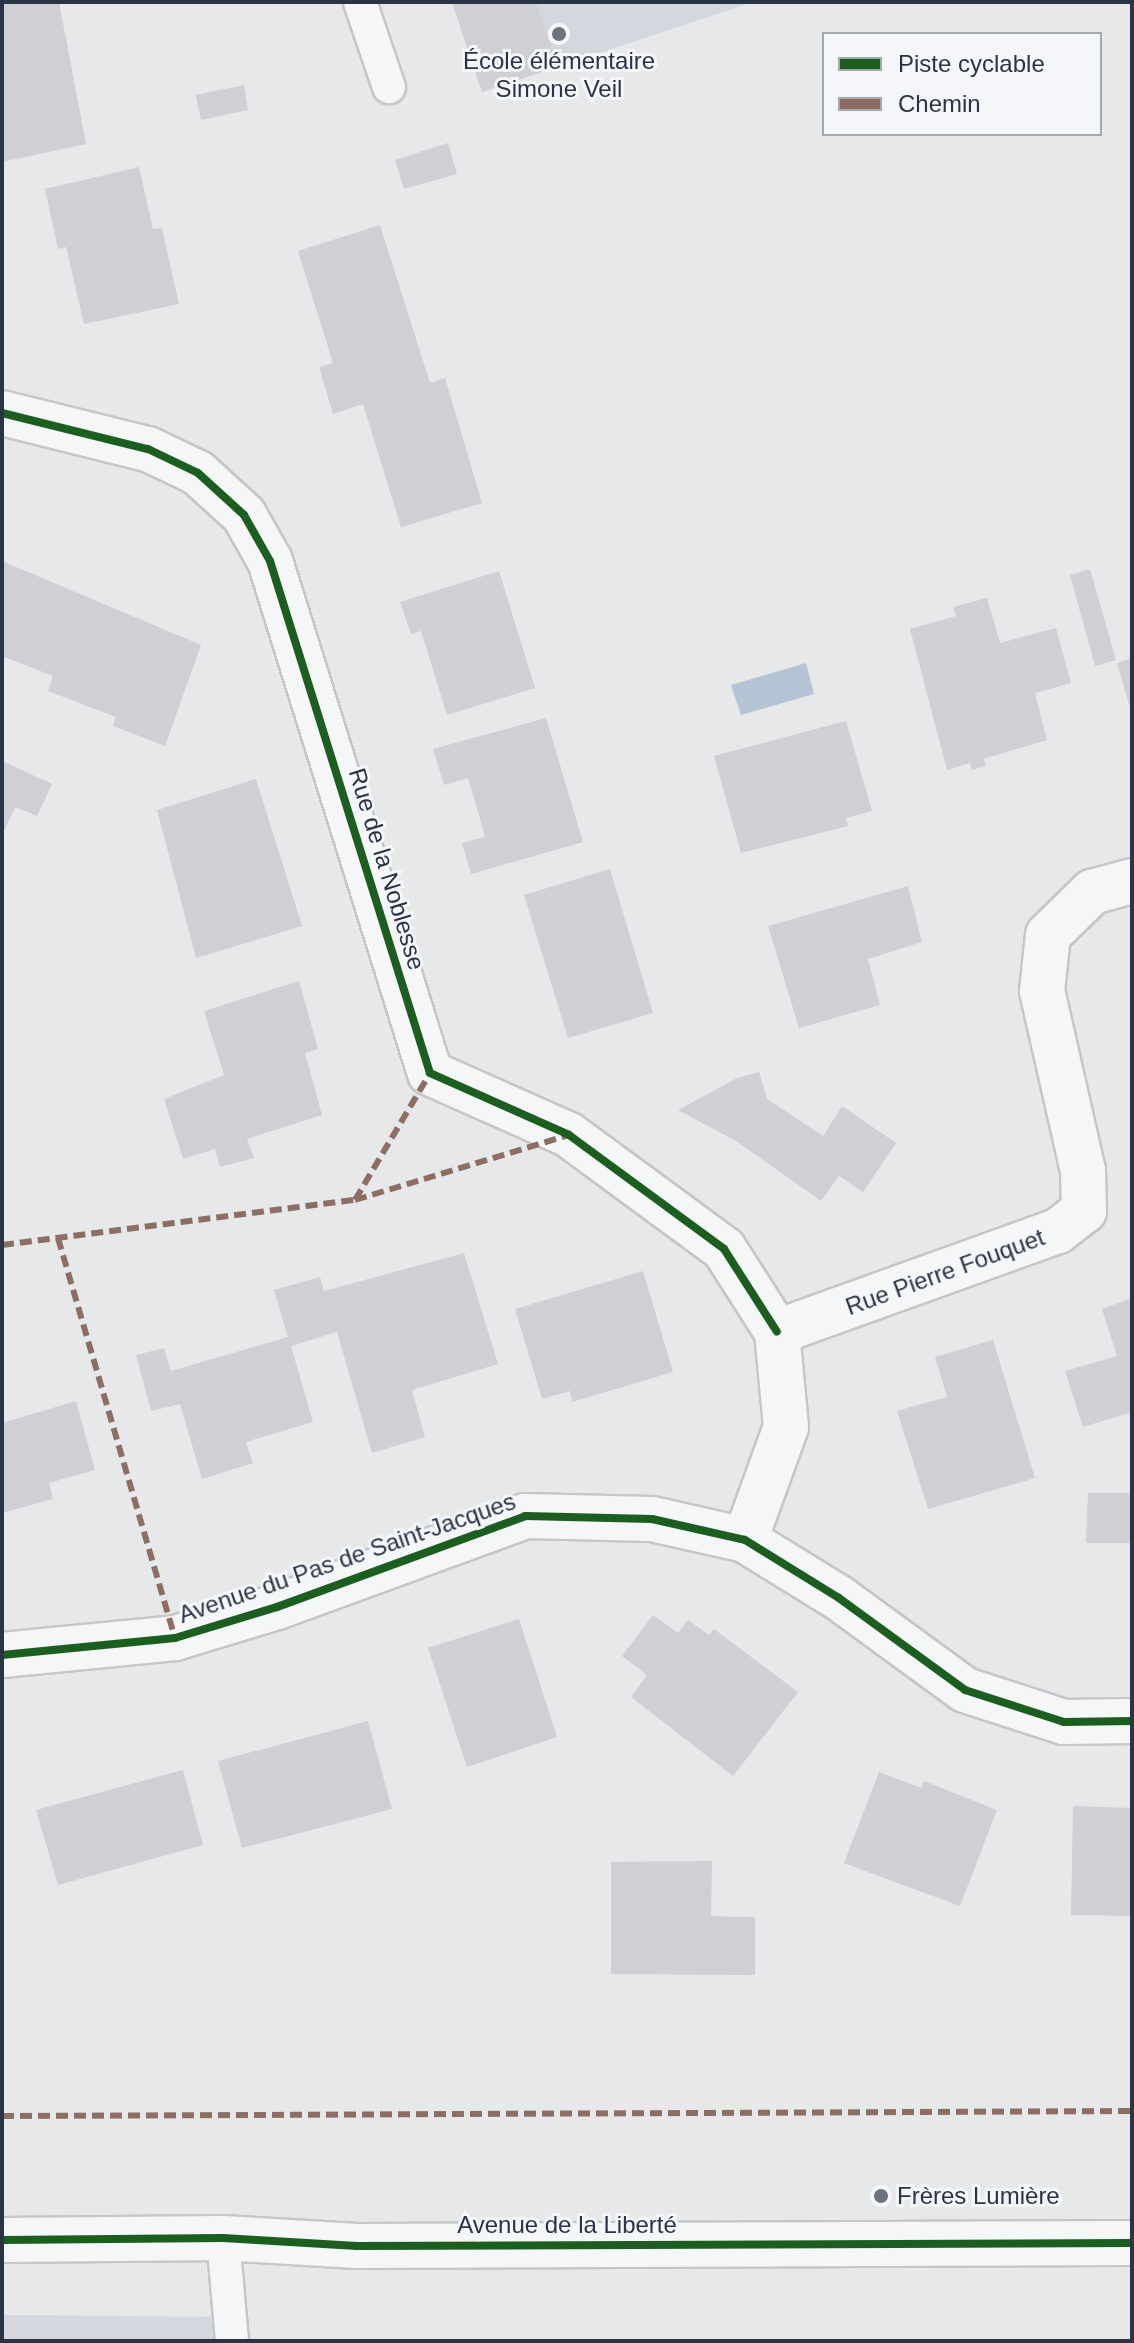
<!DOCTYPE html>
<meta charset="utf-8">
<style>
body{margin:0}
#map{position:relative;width:1134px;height:2343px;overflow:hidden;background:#e6e8ea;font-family:Helvetica,sans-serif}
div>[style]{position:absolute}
.built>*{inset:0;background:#d4d7dd}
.water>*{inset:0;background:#b4c4d5}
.building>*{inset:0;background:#ced0d3}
.roads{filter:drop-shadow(2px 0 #c4c6c8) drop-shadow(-2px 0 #c4c6c8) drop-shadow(0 2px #c4c6c8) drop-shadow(0 -2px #c4c6c8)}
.service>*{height:32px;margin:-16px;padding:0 16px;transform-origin:16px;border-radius:16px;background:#f5f6f7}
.minor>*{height:44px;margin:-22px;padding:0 22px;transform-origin:22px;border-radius:22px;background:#f5f6f7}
.tertiary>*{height:44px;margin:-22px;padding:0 22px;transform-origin:22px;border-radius:22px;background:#f5f6f7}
.quiet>*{height:6px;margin-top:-3px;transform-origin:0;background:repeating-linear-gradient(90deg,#8d6e63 0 12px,transparent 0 18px)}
.cycleway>*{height:8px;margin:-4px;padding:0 4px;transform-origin:4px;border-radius:4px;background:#1b5e20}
.dots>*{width:22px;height:22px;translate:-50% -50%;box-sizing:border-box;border:4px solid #f4f6f9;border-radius:50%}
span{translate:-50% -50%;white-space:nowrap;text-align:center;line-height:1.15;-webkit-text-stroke:6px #f4f6f9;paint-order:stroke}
.poi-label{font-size:24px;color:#2b3445}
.left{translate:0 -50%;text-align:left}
.street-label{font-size:24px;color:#2b3445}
.frame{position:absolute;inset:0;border:4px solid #2b3445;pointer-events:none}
.legend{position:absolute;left:822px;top:32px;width:280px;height:104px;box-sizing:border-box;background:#f4f6f9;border:2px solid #a4a8b1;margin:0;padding:10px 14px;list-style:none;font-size:24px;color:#2b3445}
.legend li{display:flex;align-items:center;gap:16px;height:40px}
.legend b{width:40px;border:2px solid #a4a8b1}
</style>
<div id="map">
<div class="built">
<i style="clip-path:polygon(452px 2px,753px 2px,482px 92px)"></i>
<i style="clip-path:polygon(2px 2315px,248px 2317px,251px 2341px,2px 2341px)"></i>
</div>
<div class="water">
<i style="clip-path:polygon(806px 663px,814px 694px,741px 715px,731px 685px)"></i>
</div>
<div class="building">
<i style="clip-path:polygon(2px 2px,59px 2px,86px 144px,2px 162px)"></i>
<i style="clip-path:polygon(452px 2px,536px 2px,557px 67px,482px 92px)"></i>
<i style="clip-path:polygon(244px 85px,248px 110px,201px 120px,196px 95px)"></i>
<i style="clip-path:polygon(448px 143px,457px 174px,404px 189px,395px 160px)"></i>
<i style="clip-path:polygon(139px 167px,153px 229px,162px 228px,179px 304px,84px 324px,66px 247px,58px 249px,45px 189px)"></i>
<i style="clip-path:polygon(380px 225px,430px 383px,445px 378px,482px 503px,401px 527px,363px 404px,333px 414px,319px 367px,333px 363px,298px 251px)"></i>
<i style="clip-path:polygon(2px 561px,201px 645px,165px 746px,113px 726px,116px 717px,48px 691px,53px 676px,2px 656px)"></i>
<i style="clip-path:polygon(1090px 569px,1116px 660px,1095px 666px,1070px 575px)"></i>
<i style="clip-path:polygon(499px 571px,535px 688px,447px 715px,421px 631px,411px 634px,400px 602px)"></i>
<i style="clip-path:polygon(987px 598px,1000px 643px,1056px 628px,1071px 683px,1035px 693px,1047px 740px,983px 759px,986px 766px,972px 770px,970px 763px,947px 770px,910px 629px,956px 616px,953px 607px)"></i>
<i style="clip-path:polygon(1132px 658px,1132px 711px,1131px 711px,1117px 663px)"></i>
<i style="clip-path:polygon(546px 718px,583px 842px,471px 874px,462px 843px,485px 837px,477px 808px,468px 778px,444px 785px,433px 749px)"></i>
<i style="clip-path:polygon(846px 721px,872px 811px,846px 818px,848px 826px,741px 853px,714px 756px)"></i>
<i style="clip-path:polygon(2px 761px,52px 784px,37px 816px,15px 807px,2px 836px)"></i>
<i style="clip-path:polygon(256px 779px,302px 926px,196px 958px,157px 810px)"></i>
<i style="clip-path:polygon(610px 869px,653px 1013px,568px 1038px,524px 895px)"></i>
<i style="clip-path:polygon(908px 886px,922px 942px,868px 959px,880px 1005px,799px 1028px,768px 926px)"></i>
<i style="clip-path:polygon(299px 981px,318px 1049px,305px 1053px,322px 1115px,247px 1139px,254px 1158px,220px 1167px,215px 1149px,183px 1159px,164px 1099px,224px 1075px,204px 1011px)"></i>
<i style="clip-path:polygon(759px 1072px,767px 1099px,823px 1136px,842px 1106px,896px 1143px,863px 1192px,839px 1176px,821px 1201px,736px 1141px,678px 1110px,737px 1078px)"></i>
<i style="clip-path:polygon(464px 1253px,498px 1364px,412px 1390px,425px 1437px,372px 1453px,337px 1332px,291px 1346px,313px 1422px,246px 1442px,253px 1463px,202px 1479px,180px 1404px,151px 1411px,136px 1355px,164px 1348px,171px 1371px,288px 1337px,274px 1290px,320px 1277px,324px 1291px)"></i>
<i style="clip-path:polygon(643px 1271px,673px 1372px,572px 1402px,570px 1391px,542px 1399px,515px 1309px)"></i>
<i style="clip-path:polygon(1132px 1298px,1132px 1412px,1083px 1427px,1065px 1371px,1117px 1356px,1102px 1309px)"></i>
<i style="clip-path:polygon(993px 1340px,1035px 1478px,928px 1509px,897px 1411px,947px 1397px,935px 1357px)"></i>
<i style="clip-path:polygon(76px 1401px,95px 1470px,49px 1483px,53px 1499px,2px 1513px,2px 1423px)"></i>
<i style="clip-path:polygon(1088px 1493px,1132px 1493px,1132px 1543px,1086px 1543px)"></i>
<i style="clip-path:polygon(653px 1615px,678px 1633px,688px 1620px,709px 1635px,714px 1629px,798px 1692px,733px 1776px,631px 1697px,647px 1675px,622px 1656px)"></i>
<i style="clip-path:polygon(519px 1619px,557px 1737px,467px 1767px,428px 1648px)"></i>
<i style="clip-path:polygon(368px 1721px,392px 1809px,242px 1848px,218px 1761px)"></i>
<i style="clip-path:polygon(183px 1770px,203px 1845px,58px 1885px,36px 1810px)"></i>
<i style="clip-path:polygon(879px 1772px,921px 1788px,924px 1781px,997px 1810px,960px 1906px,844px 1863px)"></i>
<i style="clip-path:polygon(1073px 1806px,1132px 1808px,1132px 1916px,1071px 1915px)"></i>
<i style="clip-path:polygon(712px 1861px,711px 1916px,755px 1917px,755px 1975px,611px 1974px,611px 1862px)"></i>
</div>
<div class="roads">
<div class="service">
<i style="left:360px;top:2px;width:90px;rotate:71.2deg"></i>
<i style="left:223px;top:2238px;width:103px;rotate:85deg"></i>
</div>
<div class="minor">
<i style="left:2px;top:413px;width:150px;rotate:13.9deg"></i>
<i style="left:148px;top:449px;width:55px;rotate:25.6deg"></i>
<i style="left:198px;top:473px;width:62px;rotate:42.4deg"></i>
<i style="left:244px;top:515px;width:53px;rotate:60.5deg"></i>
<i style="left:270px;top:561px;width:536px;rotate:72.65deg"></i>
<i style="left:430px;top:1073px;width:152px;rotate:24deg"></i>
<i style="left:569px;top:1135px;width:192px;rotate:36.3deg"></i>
<i style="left:724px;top:1249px;width:98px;rotate:57.4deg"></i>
<i style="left:745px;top:1540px;width:120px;rotate:-70.1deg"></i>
<i style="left:786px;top:1427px;width:95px;rotate:-95.4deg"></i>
<i style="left:777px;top:1332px;width:299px;rotate:-19.8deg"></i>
<i style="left:1058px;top:1231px;width:33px;rotate:-38deg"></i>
<i style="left:1084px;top:1211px;width:40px;rotate:-91.4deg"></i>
<i style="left:1083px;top:1171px;width:185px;rotate:-102.8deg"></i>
<i style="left:1042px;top:991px;width:56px;rotate:-83.9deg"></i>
<i style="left:1048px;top:935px;width:62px;rotate:-44.3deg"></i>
<i style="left:1092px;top:892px;width:41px;rotate:-15.4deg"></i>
<i style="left:2px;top:1655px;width:174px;rotate:-5.6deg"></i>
<i style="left:175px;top:1638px;width:107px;rotate:-16.9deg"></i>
<i style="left:277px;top:1607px;width:264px;rotate:-20.1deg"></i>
<i style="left:525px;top:1516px;width:127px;rotate:1.4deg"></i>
<i style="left:652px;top:1519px;width:95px;rotate:12.7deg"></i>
<i style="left:745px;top:1540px;width:110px;rotate:31.7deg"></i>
<i style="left:839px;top:1598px;width:156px;rotate:36.1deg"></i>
<i style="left:965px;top:1690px;width:104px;rotate:17.9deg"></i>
<i style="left:1064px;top:1722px;width:68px;rotate:-0.8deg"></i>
</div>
<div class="tertiary">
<i style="left:2px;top:2240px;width:221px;rotate:-0.5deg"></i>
<i style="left:223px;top:2238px;width:134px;rotate:3.4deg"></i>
<i style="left:357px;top:2246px;width:775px;rotate:-0.22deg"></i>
</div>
</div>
<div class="quiet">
<i style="left:355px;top:1200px;width:224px;rotate:-16.9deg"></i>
<i style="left:58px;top:1238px;width:417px;rotate:73.7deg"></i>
<i style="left:2px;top:1245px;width:356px;rotate:-7.3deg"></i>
<i style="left:355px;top:1200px;width:147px;rotate:-59.4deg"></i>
<i style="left:2px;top:2116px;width:1130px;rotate:-0.25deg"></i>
</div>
<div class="cycleway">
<i style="left:2px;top:413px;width:150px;rotate:13.9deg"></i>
<i style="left:148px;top:449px;width:55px;rotate:25.6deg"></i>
<i style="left:198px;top:473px;width:62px;rotate:42.4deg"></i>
<i style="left:244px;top:515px;width:53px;rotate:60.5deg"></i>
<i style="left:270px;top:561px;width:536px;rotate:72.65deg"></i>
<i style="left:430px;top:1073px;width:152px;rotate:24deg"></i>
<i style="left:569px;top:1135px;width:192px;rotate:36.3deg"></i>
<i style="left:724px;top:1249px;width:98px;rotate:57.4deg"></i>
<i style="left:2px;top:1655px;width:174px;rotate:-5.6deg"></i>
<i style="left:175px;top:1638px;width:107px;rotate:-16.9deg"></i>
<i style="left:277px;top:1607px;width:264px;rotate:-20.1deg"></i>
<i style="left:525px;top:1516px;width:127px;rotate:1.4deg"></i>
<i style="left:652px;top:1519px;width:95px;rotate:12.7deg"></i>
<i style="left:745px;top:1540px;width:110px;rotate:31.7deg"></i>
<i style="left:839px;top:1598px;width:156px;rotate:36.1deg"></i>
<i style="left:965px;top:1690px;width:104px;rotate:17.9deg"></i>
<i style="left:1064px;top:1722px;width:68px;rotate:-0.8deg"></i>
<i style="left:2px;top:2240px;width:221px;rotate:-0.5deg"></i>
<i style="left:223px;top:2238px;width:134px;rotate:3.4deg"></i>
<i style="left:357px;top:2246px;width:775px;rotate:-0.22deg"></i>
</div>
<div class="dots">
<i style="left:559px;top:34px;background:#6c737f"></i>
<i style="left:881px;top:2196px;background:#6c737f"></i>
</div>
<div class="poi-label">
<span style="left:559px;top:75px">École élémentaire<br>Simone Veil</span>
<span class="left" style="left:897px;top:2196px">Frères Lumière</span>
</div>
<div class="street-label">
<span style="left:387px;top:869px;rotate:73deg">Rue de la Noblesse</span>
<span style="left:945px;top:1272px;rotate:-20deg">Rue Pierre Fouquet</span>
<span style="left:347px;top:1558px;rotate:-19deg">Avenue du Pas de Saint-Jacques</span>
<span style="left:567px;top:2225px">Avenue de la Liberté</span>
</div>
<div class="frame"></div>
<ul class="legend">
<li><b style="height:10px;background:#1b5e20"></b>Piste cyclable</li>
<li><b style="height:10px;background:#8d6e63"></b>Chemin</li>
</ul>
</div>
